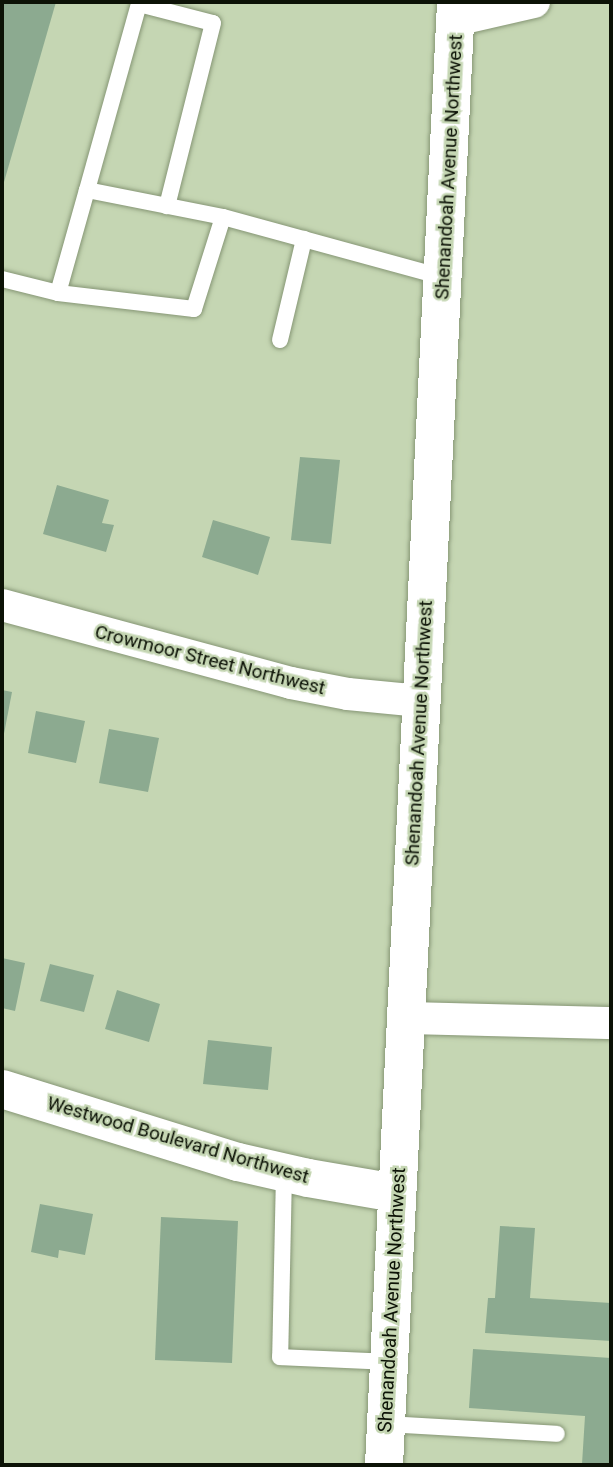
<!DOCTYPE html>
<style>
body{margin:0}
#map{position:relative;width:613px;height:1467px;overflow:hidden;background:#c5d6b3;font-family:Roboto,sans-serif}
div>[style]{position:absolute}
.building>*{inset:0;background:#8caa90}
.roads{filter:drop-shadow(0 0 2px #869675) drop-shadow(0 0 2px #869675)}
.lane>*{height:16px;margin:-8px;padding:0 8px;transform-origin:8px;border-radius:8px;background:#fff}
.street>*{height:32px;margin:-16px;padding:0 16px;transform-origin:16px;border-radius:16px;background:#fff}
.secondary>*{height:38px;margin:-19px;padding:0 19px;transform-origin:19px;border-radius:19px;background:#fff}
span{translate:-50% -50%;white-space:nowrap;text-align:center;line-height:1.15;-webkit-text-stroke:5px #c5d6b3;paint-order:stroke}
.street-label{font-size:19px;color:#0c1206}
.frame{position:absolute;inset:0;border:4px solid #0c1206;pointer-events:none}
</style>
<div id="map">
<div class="building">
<i style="clip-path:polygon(2px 2px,56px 2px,2px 189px)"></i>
<i style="clip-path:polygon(300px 457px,340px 460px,331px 544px,291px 540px)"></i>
<i style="clip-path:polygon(57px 485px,109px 500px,102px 523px,114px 525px,106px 552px,43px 534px)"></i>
<i style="clip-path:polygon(213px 520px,270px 537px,258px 575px,202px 557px)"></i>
<i style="clip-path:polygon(2px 690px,12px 692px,3px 739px,2px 739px)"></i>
<i style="clip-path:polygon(36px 711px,85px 721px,76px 763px,28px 753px)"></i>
<i style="clip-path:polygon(109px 729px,159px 738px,148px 792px,99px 783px)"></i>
<i style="clip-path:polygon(2px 958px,25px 963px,15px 1011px,2px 1008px)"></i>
<i style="clip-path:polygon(50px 964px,94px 975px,84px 1012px,40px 1001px)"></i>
<i style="clip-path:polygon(117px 990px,160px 1004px,149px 1042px,105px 1029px)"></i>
<i style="clip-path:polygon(208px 1040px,272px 1047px,268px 1090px,203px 1084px)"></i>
<i style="clip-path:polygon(40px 1204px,93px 1214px,85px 1255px,59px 1250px,58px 1258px,31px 1252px)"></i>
<i style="clip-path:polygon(161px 1217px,238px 1221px,232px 1363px,155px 1360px)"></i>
<i style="clip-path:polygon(500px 1226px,535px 1228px,530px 1298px,611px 1303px,611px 1341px,485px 1333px,488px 1298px,495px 1298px)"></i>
<i style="clip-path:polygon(473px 1349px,611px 1358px,609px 1465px,582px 1464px,585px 1416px,469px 1408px)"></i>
</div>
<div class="roads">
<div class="lane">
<i style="left:87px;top:190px;width:193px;rotate:-74.4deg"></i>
<i style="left:139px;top:4px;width:76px;rotate:14.4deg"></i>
<i style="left:213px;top:23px;width:189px;rotate:104.1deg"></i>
<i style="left:2px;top:279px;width:58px;rotate:14deg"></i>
<i style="left:58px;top:293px;width:107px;rotate:-74.3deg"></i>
<i style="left:87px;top:190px;width:139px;rotate:11.2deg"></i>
<i style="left:223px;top:217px;width:227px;rotate:15.3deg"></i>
<i style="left:58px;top:293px;width:137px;rotate:6.7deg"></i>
<i style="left:194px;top:309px;width:96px;rotate:-72.5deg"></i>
<i style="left:280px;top:340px;width:104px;rotate:-76.6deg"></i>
<i style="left:284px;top:1173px;width:184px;rotate:91.2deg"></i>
<i style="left:280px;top:1357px;width:109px;rotate:2.6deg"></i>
<i style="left:386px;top:1424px;width:171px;rotate:3.3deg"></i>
</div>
<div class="street">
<i style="left:455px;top:20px;width:81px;rotate:-12.8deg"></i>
<i style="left:2px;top:605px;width:299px;rotate:15.1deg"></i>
<i style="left:291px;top:683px;width:58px;rotate:10.9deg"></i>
<i style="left:348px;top:694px;width:73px;rotate:5.5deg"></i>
<i style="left:405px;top:1018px;width:206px;rotate:1.4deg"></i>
</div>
<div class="secondary">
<i style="left:2px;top:1089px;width:247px;rotate:17.2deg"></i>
<i style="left:238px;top:1162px;width:72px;rotate:12.9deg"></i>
<i style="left:308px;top:1178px;width:89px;rotate:9.7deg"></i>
<i style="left:384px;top:1465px;width:1465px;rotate:-87.18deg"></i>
</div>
</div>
<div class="street-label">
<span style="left:449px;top:167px;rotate:-87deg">Shenandoah Avenue Northwest</span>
<span style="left:210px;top:660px;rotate:14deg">Crowmoor Street Northwest</span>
<span style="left:419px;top:733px;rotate:-87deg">Shenandoah Avenue Northwest</span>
<span style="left:178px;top:1140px;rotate:16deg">Westwood Boulevard Northwest</span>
<span style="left:392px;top:1300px;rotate:-87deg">Shenandoah Avenue Northwest</span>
</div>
<div class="frame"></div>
</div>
